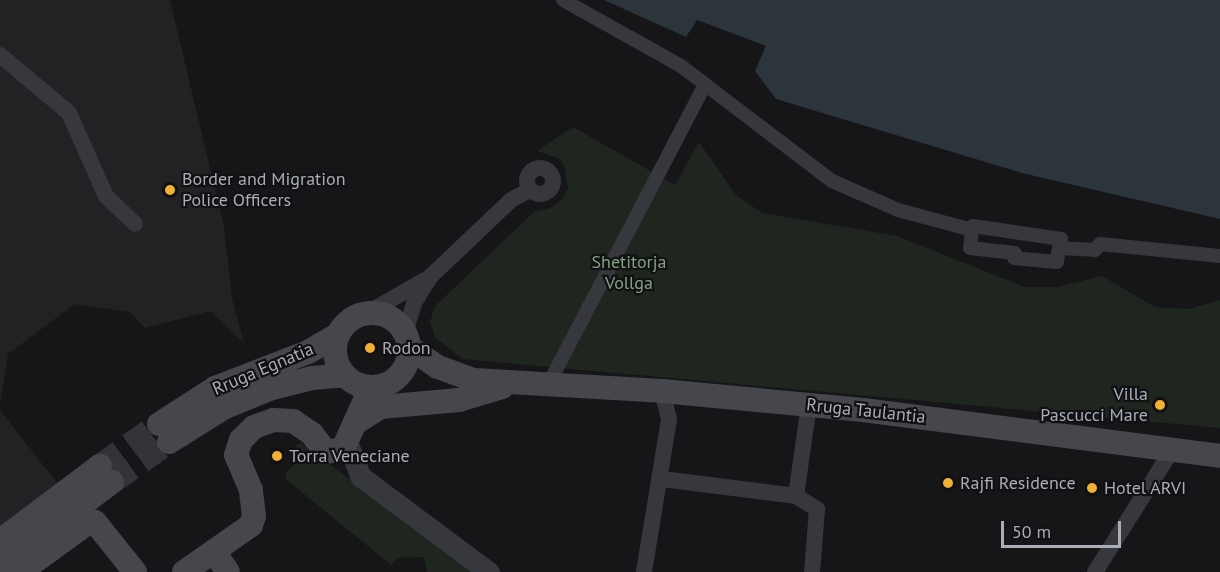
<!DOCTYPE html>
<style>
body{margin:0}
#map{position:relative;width:1220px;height:572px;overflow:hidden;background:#161618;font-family:"PT Sans",sans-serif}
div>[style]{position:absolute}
.built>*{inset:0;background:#222225}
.green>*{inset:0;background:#1e261f}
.water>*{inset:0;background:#2c353c}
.secondary-tunnel>*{height:24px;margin-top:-12px;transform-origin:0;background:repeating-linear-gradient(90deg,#333438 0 24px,transparent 0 36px)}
.pedestrian>*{height:14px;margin:-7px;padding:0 7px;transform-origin:7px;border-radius:7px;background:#37383d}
.minor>*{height:16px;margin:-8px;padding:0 8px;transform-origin:8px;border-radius:8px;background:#37383d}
.minor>.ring{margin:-8px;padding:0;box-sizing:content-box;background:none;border:16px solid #37383d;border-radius:50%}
.tertiary>*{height:21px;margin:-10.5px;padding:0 10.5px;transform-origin:10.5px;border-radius:10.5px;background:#37383d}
.secondary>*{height:24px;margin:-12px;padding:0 12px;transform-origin:12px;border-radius:12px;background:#45474d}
.secondary>.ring{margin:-12px;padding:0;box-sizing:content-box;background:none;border:24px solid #45474d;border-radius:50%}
.dots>*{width:16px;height:16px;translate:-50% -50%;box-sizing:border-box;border:3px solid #111113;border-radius:50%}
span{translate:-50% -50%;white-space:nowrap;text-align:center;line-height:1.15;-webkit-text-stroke:4.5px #111113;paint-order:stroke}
.poi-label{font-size:18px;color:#a8adb8}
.left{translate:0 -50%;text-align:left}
.right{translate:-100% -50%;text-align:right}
.park-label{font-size:18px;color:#7fa381}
.street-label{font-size:18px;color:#a8adb8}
.scale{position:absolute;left:1001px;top:521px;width:120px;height:27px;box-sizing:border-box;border:3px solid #a8adb8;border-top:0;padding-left:8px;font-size:18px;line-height:21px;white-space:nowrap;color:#a8adb8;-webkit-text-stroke:4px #111113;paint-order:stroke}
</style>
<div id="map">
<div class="built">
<i style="clip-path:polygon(0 0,170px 0,224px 227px,232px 298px,244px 343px,210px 311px,145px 328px,130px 312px,75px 304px,8px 354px,0 404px)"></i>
<i style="clip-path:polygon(0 410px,58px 484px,0 527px)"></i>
</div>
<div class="green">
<i style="clip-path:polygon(573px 127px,675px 185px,699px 142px,736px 195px,762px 213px,897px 236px,1025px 287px,1057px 287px,1102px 276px,1155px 307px,1189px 309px,1220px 300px,1220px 428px,462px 359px,435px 337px,430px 322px,435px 306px,535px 211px,551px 208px,562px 199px,568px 189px,565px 167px,560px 159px,537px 151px)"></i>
<i style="clip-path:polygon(301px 443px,364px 490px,479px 572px,427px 572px,424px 557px,398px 558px,391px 565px,287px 480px,285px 474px,297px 462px,296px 445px)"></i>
</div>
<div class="water">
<i style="clip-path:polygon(604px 0,1220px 0,1220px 219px,1022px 173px,776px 99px,755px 71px,766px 46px,697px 20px,686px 37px)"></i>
</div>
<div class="secondary-tunnel">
<i style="left:100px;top:466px;width:72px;rotate:-35.4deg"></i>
<i style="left:112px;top:482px;width:70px;rotate:-35.1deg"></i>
</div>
<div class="pedestrian">
<i style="left:563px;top:0;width:135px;rotate:29.2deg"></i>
<i style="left:681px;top:66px;width:190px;rotate:37.3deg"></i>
<i style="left:832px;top:181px;width:72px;rotate:23.7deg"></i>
<i style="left:898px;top:210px;width:77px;rotate:15.1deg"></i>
<i style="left:972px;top:230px;width:4px;rotate:-76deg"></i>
<i style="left:973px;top:226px;width:89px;rotate:8.4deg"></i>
<i style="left:1061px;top:239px;width:9px;rotate:103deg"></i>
<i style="left:1059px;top:248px;width:36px;rotate:3deg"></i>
<i style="left:1095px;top:250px;width:8px;rotate:-50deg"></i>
<i style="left:1100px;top:244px;width:121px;rotate:5.7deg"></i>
<i style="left:972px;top:230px;width:18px;rotate:96deg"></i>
<i style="left:970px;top:248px;width:45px;rotate:6.3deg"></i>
<i style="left:1014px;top:258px;width:43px;rotate:5.3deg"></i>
<i style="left:1057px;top:262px;width:14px;rotate:-82deg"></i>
<i style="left:548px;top:385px;width:339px;rotate:-62.4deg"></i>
</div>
<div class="minor">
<i style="left:0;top:55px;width:90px;rotate:40deg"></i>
<i style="left:69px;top:113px;width:91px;rotate:66deg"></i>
<i style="left:106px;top:196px;width:40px;rotate:44deg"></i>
<i class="ring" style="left:527px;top:168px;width:10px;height:10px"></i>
<i style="left:369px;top:312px;width:64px;rotate:-29.7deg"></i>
<i style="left:405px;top:333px;width:31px;rotate:-73deg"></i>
<i style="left:414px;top:303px;width:32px;rotate:-58deg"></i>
<i style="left:431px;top:276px;width:110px;rotate:-43.5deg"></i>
<i style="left:511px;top:200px;width:21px;rotate:-28deg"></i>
<i style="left:662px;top:479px;width:135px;rotate:7.2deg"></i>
<i style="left:796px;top:496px;width:25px;rotate:32deg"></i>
<i style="left:817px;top:509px;width:63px;rotate:94.5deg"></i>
<i style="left:796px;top:496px;width:92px;rotate:-81.9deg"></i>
<i style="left:644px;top:572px;width:155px;rotate:-80.7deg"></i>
<i style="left:669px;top:419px;width:29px;rotate:-104deg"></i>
<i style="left:1095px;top:572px;width:144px;rotate:-57.7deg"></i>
</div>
<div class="tertiary">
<i style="left:348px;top:444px;width:34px;rotate:69deg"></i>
<i style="left:360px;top:476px;width:161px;rotate:36.7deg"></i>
</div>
<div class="secondary">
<i class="ring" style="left:335px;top:313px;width:50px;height:50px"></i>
<i style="left:409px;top:347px;width:35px;rotate:35deg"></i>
<i style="left:438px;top:367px;width:37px;rotate:20deg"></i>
<i style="left:473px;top:380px;width:189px;rotate:3.3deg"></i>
<i style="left:662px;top:391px;width:202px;rotate:5.4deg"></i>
<i style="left:863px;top:410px;width:360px;rotate:7.3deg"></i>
<i style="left:355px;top:423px;width:31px;rotate:-32deg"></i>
<i style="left:381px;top:407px;width:78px;rotate:-5.1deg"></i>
<i style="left:459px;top:400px;width:45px;rotate:-16.8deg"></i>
<i style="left:159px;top:424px;width:67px;rotate:-32.7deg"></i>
<i style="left:215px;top:388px;width:100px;rotate:-21.2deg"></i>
<i style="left:308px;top:352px;width:34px;rotate:-30deg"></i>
<i style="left:169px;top:442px;width:66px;rotate:-32deg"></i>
<i style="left:225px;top:407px;width:51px;rotate:-22deg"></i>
<i style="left:272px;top:388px;width:41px;rotate:-14deg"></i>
<i style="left:312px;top:378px;width:32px;rotate:-5deg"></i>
<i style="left:0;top:541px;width:125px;rotate:-36.9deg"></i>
<i style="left:214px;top:552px;width:24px;rotate:55deg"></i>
<i style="left:0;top:566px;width:140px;rotate:-36.9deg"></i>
<i style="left:20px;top:572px;width:80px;rotate:-35.9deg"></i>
<i style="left:85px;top:525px;width:10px;rotate:-17deg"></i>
<i style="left:95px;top:522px;width:64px;rotate:51.3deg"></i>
<i style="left:184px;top:572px;width:82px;rotate:-35deg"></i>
<i style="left:251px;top:525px;width:9px;rotate:-72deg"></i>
<i style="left:254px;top:516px;width:26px;rotate:-97deg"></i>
<i style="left:251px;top:490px;width:38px;rotate:-113deg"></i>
<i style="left:236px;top:455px;width:16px;rotate:-72deg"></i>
<i style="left:241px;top:440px;width:18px;rotate:-45deg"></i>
<i style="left:254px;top:427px;width:20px;rotate:-20deg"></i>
<i style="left:273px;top:420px;width:20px;rotate:3deg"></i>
<i style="left:293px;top:421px;width:23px;rotate:34deg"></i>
<i style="left:312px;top:434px;width:23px;rotate:52deg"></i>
<i style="left:326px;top:452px;width:17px;rotate:-10deg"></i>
<i style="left:343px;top:449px;width:54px;rotate:-65.8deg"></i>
<i style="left:365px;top:400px;width:18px;rotate:-47deg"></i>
</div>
<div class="dots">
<i style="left:170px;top:190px;background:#f2b134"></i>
<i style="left:370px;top:348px;background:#f2b134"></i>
<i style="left:1160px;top:405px;background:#f2b134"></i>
<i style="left:277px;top:456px;background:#f2b134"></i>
<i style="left:948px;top:483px;background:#f2b134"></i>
<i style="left:1092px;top:488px;background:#f2b134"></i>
</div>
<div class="poi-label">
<span class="left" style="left:182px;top:190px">Border and Migration<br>Police Officers</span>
<span class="left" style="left:382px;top:348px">Rodon</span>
<span class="right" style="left:1148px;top:405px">Villa<br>Pascucci Mare</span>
<span class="left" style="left:289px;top:456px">Torra Veneciane</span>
<span class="left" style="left:960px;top:483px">Rajfi Residence</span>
<span class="left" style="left:1104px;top:488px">Hotel ARVI</span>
</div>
<div class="park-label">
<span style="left:629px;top:273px">Shetitorja<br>Vollga</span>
</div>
<div class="street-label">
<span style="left:263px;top:369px;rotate:-23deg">Rruga Egnatia</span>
<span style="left:866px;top:411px;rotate:6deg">Rruga Taulantia</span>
</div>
<div class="scale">50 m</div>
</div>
